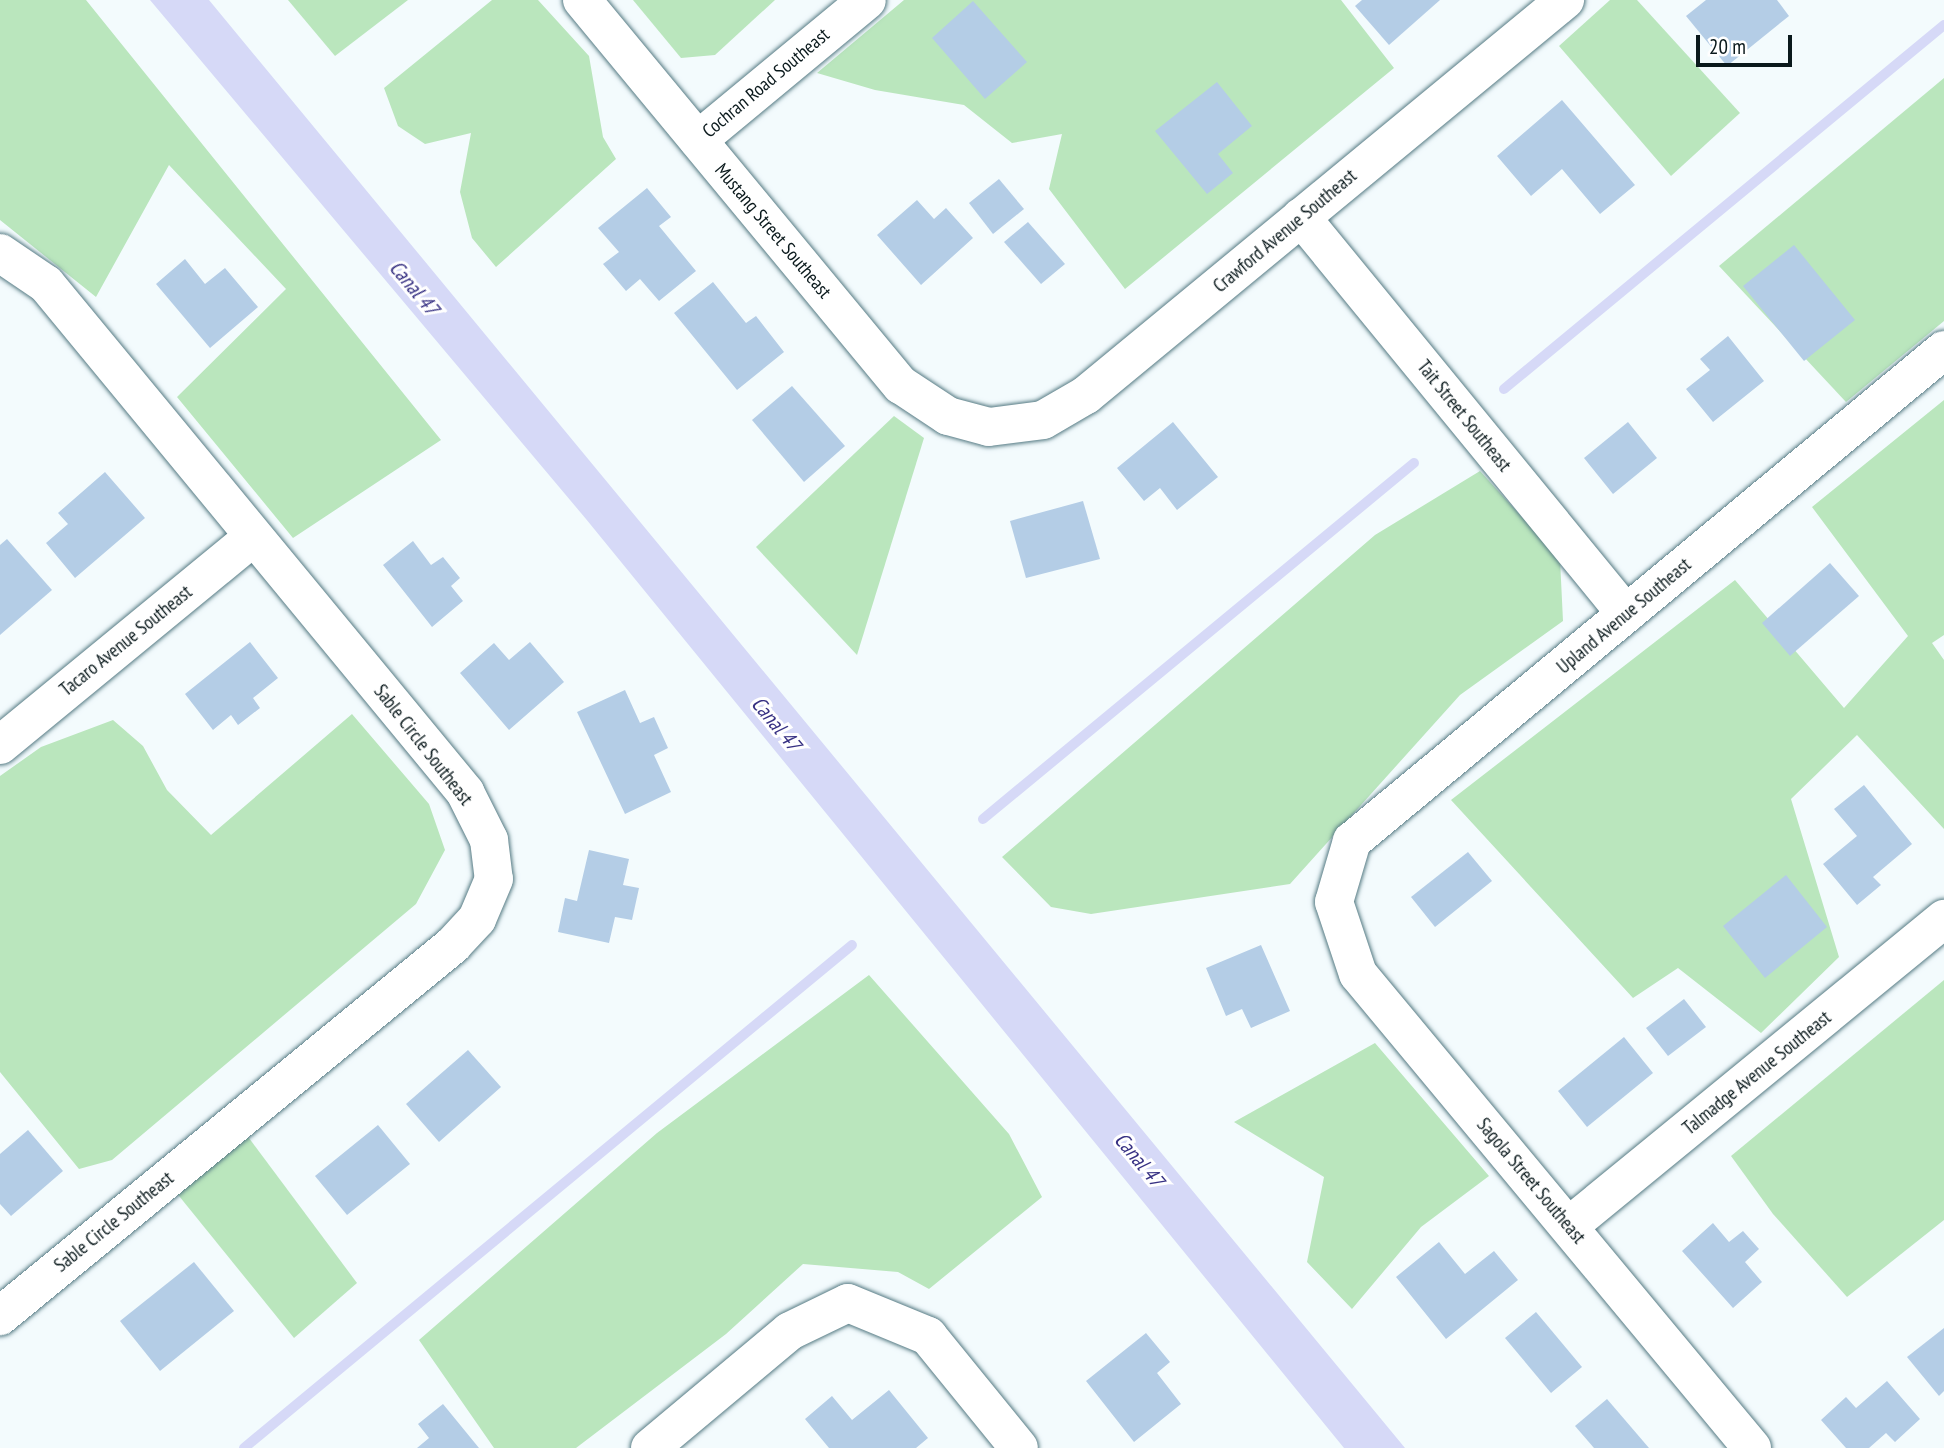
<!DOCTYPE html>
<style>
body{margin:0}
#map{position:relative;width:1944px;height:1448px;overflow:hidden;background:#f3fbfd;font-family:"PT Sans Narrow",sans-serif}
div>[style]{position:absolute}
.green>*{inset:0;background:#bae6bd}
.water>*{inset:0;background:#d6d9f7}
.stream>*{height:10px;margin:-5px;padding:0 5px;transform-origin:5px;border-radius:5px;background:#d6d9f7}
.building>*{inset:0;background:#b4cde6}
.roads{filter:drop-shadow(0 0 2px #567b84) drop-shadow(0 0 2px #567b84)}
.minor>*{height:38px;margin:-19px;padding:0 19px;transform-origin:19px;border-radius:19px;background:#fff}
span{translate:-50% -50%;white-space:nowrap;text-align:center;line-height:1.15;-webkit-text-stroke:6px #fff;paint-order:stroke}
.street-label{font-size:19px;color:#0a191c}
.water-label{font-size:21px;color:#373183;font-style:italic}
.scale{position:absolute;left:1696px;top:35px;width:96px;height:32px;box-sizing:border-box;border:4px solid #0a191c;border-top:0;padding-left:9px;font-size:21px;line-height:24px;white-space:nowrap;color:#0a191c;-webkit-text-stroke:5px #fff;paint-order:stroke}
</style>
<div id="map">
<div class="green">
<i style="clip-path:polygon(0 0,86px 0,441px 440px,293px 538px,177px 397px,286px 289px,169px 165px,96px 297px,0 220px)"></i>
<i style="clip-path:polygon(288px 0,408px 0,335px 56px)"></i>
<i style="clip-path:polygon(492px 0,538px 0,589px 56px,603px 137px,616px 159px,496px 267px,472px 238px,460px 192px,471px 133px,425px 144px,398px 126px,384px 88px)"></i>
<i style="clip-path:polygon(633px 0,775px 0,715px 55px,681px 58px)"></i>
<i style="clip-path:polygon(904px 0,1341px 0,1394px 68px,1125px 289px,1049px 189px,1062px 134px,1012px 143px,964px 105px,875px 90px,817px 73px)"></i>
<i style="clip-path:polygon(1610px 0,1637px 0,1740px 113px,1671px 176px,1559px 46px)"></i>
<i style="clip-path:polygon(1944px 78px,1944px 321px,1846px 402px,1719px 266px)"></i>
<i style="clip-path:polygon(1944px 400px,1944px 635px,1932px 643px,1944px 660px,1944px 829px,1857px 735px,1791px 799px,1839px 957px,1761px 1033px,1678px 968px,1633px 998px,1451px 800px,1735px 580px,1844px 708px,1908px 636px,1812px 507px)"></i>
<i style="clip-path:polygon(894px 416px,924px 438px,857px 655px,756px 547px)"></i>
<i style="clip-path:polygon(1480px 471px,1560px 559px,1563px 621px,1460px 695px,1290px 884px,1091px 914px,1051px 907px,1002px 857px,1375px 535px)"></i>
<i style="clip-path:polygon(352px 714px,429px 804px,445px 850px,416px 904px,112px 1160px,79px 1169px,0 1072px,0 776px,41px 747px,113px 720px,143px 746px,167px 790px,211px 835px)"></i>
<i style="clip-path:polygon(869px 975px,1009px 1134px,1042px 1197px,929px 1289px,898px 1272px,803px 1264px,726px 1334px,576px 1448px,494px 1448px,419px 1340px,657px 1133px)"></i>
<i style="clip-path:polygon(1944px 980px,1944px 1220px,1847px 1297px,1773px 1214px,1731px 1156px)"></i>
<i style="clip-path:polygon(1375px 1043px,1489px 1176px,1421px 1227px,1352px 1309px,1307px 1262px,1324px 1177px,1234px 1122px)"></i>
<i style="clip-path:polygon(246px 1134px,357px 1283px,294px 1338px,175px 1191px)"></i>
</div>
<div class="water">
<i style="clip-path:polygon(150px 0,209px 0,1405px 1448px,1344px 1448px,586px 519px)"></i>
</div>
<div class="stream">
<i style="left:1504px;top:389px;width:571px;rotate:-39.6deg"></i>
<i style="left:983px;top:819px;width:559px;rotate:-39.56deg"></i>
<i style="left:244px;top:1448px;width:789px;rotate:-39.6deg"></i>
</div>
<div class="building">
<i style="clip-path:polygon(1362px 0,1440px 0,1389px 45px,1355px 6px)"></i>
<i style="clip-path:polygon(1706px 0,1777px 0,1789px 16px,1727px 66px,1686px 16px)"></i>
<i style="clip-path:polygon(973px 1px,1027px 62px,985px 99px,932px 38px)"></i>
<i style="clip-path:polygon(1217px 82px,1252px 126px,1218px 154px,1233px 173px,1207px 194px,1155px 131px)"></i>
<i style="clip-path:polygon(1562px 100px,1635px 185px,1600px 214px,1562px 169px,1531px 196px,1497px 156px)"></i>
<i style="clip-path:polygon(999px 179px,1024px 209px,993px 234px,969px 203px)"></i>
<i style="clip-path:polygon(647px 188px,671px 217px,659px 226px,696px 271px,659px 301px,640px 279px,626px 291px,603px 264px,619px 252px,598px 228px)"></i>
<i style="clip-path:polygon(917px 200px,934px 219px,946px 208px,973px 238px,921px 285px,877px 235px)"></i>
<i style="clip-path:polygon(1028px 222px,1065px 264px,1041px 284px,1004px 242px)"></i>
<i style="clip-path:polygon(1794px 245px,1855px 320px,1804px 361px,1743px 286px)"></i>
<i style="clip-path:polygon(185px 259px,205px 284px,225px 268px,258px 307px,210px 348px,156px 284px)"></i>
<i style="clip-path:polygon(713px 282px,746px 323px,756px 316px,784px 352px,737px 390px,674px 313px)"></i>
<i style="clip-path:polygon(1728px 336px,1764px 381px,1713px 422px,1686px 389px,1710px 370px,1700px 359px)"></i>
<i style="clip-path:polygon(792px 386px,845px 446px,804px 482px,752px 420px)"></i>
<i style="clip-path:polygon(1173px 422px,1218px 477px,1177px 510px,1160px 488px,1144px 501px,1117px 468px)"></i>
<i style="clip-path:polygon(1628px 422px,1657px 458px,1613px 494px,1584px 458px)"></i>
<i style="clip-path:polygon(105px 472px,145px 518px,75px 578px,46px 543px,68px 524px,58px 513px)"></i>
<i style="clip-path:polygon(1083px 501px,1100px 559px,1026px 578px,1010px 521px)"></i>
<i style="clip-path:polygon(7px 539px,52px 590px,0 635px,0 545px)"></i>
<i style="clip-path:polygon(413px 541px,431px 565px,443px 557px,460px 578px,451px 586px,463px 601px,432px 627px,383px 565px)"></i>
<i style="clip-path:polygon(1830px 563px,1859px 596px,1790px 656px,1762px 623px)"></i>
<i style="clip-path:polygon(250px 642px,278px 678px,253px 698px,260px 708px,238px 725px,231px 715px,213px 730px,185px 694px)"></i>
<i style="clip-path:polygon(530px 642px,564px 682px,509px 730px,460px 673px,494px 643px,509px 660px)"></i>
<i style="clip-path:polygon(625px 690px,640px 723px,654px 717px,668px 748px,654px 755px,671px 792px,625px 814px,577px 712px)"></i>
<i style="clip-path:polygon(1864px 785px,1912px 844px,1873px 877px,1881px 885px,1857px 905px,1823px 864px,1857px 836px,1834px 809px)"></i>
<i style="clip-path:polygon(589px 850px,629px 859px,623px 885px,639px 888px,632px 920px,615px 917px,609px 943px,558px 932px,565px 898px,577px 901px)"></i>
<i style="clip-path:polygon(1468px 852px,1492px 881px,1435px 927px,1411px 897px)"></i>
<i style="clip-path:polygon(1786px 875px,1827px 927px,1765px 978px,1723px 926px)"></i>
<i style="clip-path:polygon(1261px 945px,1290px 1011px,1251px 1028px,1242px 1009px,1226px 1016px,1206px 968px)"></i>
<i style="clip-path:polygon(1684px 999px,1706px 1027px,1668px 1056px,1646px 1028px)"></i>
<i style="clip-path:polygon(1624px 1037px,1653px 1073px,1587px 1127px,1558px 1091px)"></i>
<i style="clip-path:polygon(468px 1050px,501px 1087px,439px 1142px,406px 1104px)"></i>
<i style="clip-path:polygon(378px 1125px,410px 1164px,347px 1215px,315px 1176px)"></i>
<i style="clip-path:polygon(28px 1130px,63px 1171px,11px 1216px,0 1204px,0 1154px)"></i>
<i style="clip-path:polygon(1713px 1223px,1729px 1242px,1743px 1231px,1759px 1249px,1745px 1262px,1762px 1282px,1733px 1308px,1682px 1251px)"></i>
<i style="clip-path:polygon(1439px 1242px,1465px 1274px,1494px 1251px,1518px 1280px,1446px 1339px,1396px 1277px)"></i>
<i style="clip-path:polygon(194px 1262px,234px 1311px,160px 1371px,120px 1321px)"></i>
<i style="clip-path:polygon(1536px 1312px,1582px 1367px,1551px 1393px,1505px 1338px)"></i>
<i style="clip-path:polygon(1944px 1328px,1944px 1391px,1939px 1396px,1907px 1357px)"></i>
<i style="clip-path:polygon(1146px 1333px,1170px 1362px,1157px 1373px,1181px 1404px,1134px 1442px,1086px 1381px)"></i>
<i style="clip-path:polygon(1887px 1381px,1920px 1419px,1895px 1442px,1886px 1433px,1869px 1448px,1846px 1448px,1821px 1420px,1846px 1397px,1856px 1408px)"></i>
<i style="clip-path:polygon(889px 1390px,928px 1438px,916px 1448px,829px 1448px,805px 1419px,832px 1396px,852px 1420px)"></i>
<i style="clip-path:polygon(1607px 1399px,1649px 1448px,1594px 1448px,1575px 1426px)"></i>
<i style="clip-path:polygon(443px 1404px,479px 1448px,417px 1448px,429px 1438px,418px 1424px)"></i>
</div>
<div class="roads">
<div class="minor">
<i style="left:582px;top:0;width:500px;rotate:50.4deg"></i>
<i style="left:901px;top:385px;width:56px;rotate:33.4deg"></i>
<i style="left:948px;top:416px;width:42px;rotate:15deg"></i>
<i style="left:989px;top:427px;width:54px;rotate:-7.4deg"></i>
<i style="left:1043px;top:420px;width:50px;rotate:-30.2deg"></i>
<i style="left:1086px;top:395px;width:621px;rotate:-39.51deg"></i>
<i style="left:698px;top:140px;width:219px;rotate:-39.6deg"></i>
<i style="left:1301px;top:217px;width:513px;rotate:50.69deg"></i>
<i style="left:0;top:253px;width:55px;rotate:34deg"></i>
<i style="left:46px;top:284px;width:659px;rotate:50.48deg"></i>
<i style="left:465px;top:792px;width:54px;rotate:63.4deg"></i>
<i style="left:489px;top:840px;width:39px;rotate:83deg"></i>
<i style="left:494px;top:879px;width:43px;rotate:113deg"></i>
<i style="left:477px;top:919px;width:35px;rotate:133deg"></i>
<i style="left:453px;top:945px;width:586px;rotate:140.68deg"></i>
<i style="left:0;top:745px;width:326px;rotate:-39.4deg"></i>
<i style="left:1569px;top:1226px;width:485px;rotate:-39.3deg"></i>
<i style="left:650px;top:1448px;width:182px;rotate:-39.9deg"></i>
<i style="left:790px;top:1331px;width:64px;rotate:-25.8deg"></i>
<i style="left:848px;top:1303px;width:87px;rotate:22.4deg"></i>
<i style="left:928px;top:1336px;width:144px;rotate:50.9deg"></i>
<i style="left:1752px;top:1448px;width:616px;rotate:-129.73deg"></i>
<i style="left:1358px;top:974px;width:76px;rotate:-108.4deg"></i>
<i style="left:1334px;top:902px;width:64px;rotate:-73.6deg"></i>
<i style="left:1352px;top:841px;width:769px;rotate:-39.67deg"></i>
</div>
</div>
<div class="street-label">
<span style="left:766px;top:83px;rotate:-40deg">Cochran Road Southeast</span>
<span style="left:773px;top:231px;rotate:50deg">Mustang Street Southeast</span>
<span style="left:1285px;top:231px;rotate:-40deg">Crawford Avenue Southeast</span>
<span style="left:1464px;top:416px;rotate:51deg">Tait Street Southeast</span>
<span style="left:1624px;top:616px;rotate:-40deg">Upland Avenue Southeast</span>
<span style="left:126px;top:641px;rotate:-39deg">Tacaro Avenue Southeast</span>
<span style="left:423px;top:745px;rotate:52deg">Sable Circle Southeast</span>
<span style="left:1757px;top:1073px;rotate:-39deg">Talmadge Avenue Southeast</span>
<span style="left:1531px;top:1181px;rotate:50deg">Sagola Street Southeast</span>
<span style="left:114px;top:1222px;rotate:-39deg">Sable Circle Southeast</span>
</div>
<div class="water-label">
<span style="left:414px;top:288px;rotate:50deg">Canal 47</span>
<span style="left:776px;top:724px;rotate:50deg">Canal 47</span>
<span style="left:1139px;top:1160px;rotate:50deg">Canal 47</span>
</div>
<div class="scale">20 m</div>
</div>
